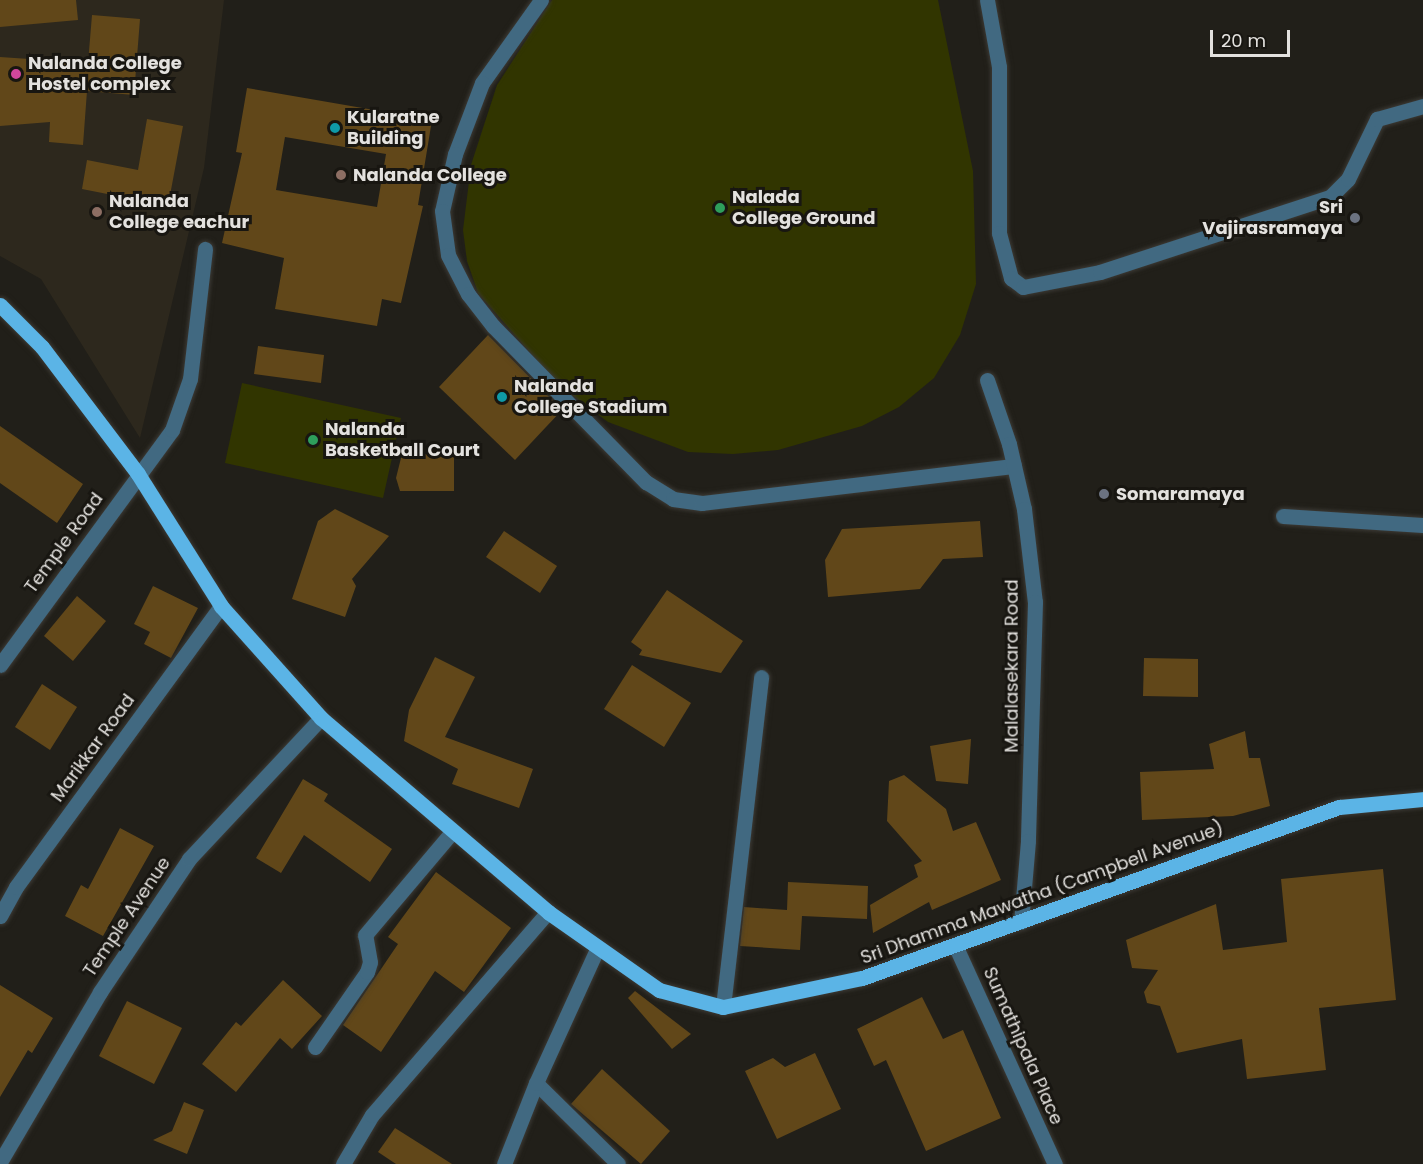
<!DOCTYPE html>
<style>
body{margin:0}
#map{position:relative;width:1423px;height:1164px;overflow:hidden;background:#211f19;font-family:Poppins,sans-serif}
div>[style]{position:absolute}
.built>*{inset:0;background:#2d281d}
.green>*{inset:0;background:#313500}
.building>*{inset:0;background:#614719}
.roads{filter:drop-shadow(0 0 2px #3c3a35) drop-shadow(0 0 2px #3c3a35)}
.minor>*{height:15px;margin:-7.5px;padding:0 7.5px;transform-origin:7.5px;border-radius:7.5px;background:#416981}
.major>*{height:15px;margin:-7.5px;padding:0 7.5px;transform-origin:7.5px;border-radius:7.5px;background:#5bb4e6}
.dots>*{width:16px;height:16px;translate:-50% -50%;box-sizing:border-box;border:3px solid #181611;border-radius:50%}
span{translate:-50% -50%;white-space:nowrap;text-align:center;line-height:1.15;-webkit-text-stroke:6px #181611;paint-order:stroke}
.poi-label{font-size:18px;color:#e4e2df;font-weight:700}
.left{translate:0 -50%;text-align:left}
.right{translate:-100% -50%;text-align:right}
.street-label{font-size:18px;color:#e4e2df}
.scale{position:absolute;left:1210px;top:30px;width:80px;height:27px;box-sizing:border-box;border:3px solid #e4e2df;border-top:0;padding-left:8px;font-size:18px;line-height:21px;white-space:nowrap;color:#e4e2df;-webkit-text-stroke:4px #181611;paint-order:stroke}
</style>
<div id="map">
<div class="built">
<i style="clip-path:polygon(0 0,224px 0,204px 168px,140px 438px,41px 279px,0 256px)"></i>
</div>
<div class="green">
<i style="clip-path:polygon(552px 0,938px 0,973px 171px,976px 284px,960px 335px,934px 378px,899px 407px,862px 426px,778px 450px,733px 454px,688px 452px,608px 422px,558px 384px,478px 293px,467px 261px,463px 230px,471px 165px,497px 85px)"></i>
<i style="clip-path:polygon(242px 383px,401px 418px,383px 498px,225px 463px)"></i>
</div>
<div class="building">
<i style="clip-path:polygon(0 0,76px 0,78px 20px,0 27px)"></i>
<i style="clip-path:polygon(92px 15px,140px 19px,134px 95px,87px 91px,83px 145px,49px 142px,50px 122px,0 126px,0 57px,88px 63px)"></i>
<i style="clip-path:polygon(evenodd,247px 88px,432px 120px,418px 205px,423px 206px,401px 303px,382px 299px,377px 326px,275px 309px,284px 258px,222px 243px,242px 153px,236px 152px,247px 88px,285px 137px,386px 154px,377px 207px,276px 190px,285px 137px)"></i>
<i style="clip-path:polygon(147px 119px,183px 126px,168px 206px,82px 189px,87px 160px,138px 170px)"></i>
<i style="clip-path:polygon(488px 335px,562px 410px,515px 460px,439px 387px)"></i>
<i style="clip-path:polygon(258px 346px,324px 355px,321px 383px,254px 374px)"></i>
<i style="clip-path:polygon(0 426px,83px 484px,57px 523px,0 483px)"></i>
<i style="clip-path:polygon(402px 454px,454px 454px,454px 491px,400px 491px,396px 478px)"></i>
<i style="clip-path:polygon(335px 509px,389px 536px,352px 579px,356px 586px,345px 617px,292px 599px,318px 521px)"></i>
<i style="clip-path:polygon(980px 521px,983px 557px,943px 559px,920px 589px,828px 597px,825px 560px,842px 529px)"></i>
<i style="clip-path:polygon(504px 531px,557px 566px,540px 593px,486px 557px)"></i>
<i style="clip-path:polygon(153px 586px,198px 608px,171px 658px,144px 644px,150px 632px,134px 624px)"></i>
<i style="clip-path:polygon(667px 590px,743px 641px,721px 673px,639px 655px,642px 650px,631px 642px)"></i>
<i style="clip-path:polygon(77px 596px,106px 621px,73px 661px,44px 636px)"></i>
<i style="clip-path:polygon(435px 657px,475px 677px,445px 737px,533px 769px,519px 808px,452px 784px,458px 769px,404px 741px,409px 710px)"></i>
<i style="clip-path:polygon(1144px 658px,1198px 659px,1198px 697px,1143px 696px)"></i>
<i style="clip-path:polygon(632px 665px,691px 703px,664px 747px,604px 709px)"></i>
<i style="clip-path:polygon(42px 684px,77px 707px,50px 750px,15px 727px)"></i>
<i style="clip-path:polygon(1245px 731px,1249px 758px,1260px 758px,1270px 806px,1233px 816px,1142px 820px,1140px 772px,1214px 769px,1209px 744px)"></i>
<i style="clip-path:polygon(971px 739px,968px 784px,936px 781px,930px 746px)"></i>
<i style="clip-path:polygon(904px 775px,946px 809px,953px 831px,976px 822px,1001px 880px,932px 910px,929px 902px,873px 933px,870px 905px,918px 877px,914px 865px,922px 861px,887px 821px,889px 781px)"></i>
<i style="clip-path:polygon(303px 779px,328px 794px,324px 801px,392px 849px,370px 882px,304px 835px,281px 873px,256px 858px)"></i>
<i style="clip-path:polygon(120px 828px,154px 846px,103px 936px,65px 916px,81px 885px,88px 889px)"></i>
<i style="clip-path:polygon(1383px 869px,1396px 1000px,1319px 1008px,1326px 1070px,1247px 1079px,1242px 1039px,1177px 1053px,1160px 1006px,1147px 1003px,1144px 992px,1158px 970px,1132px 968px,1126px 940px,1216px 904px,1223px 950px,1287px 942px,1281px 879px)"></i>
<i style="clip-path:polygon(436px 872px,511px 928px,464px 992px,435px 971px,381px 1052px,343px 1025px,398px 944px,388px 937px)"></i>
<i style="clip-path:polygon(788px 882px,868px 886px,867px 919px,802px 916px,800px 950px,740px 946px,744px 907px,787px 910px)"></i>
<i style="clip-path:polygon(283px 980px,322px 1016px,292px 1049px,280px 1038px,236px 1092px,202px 1064px,236px 1022px,241px 1026px)"></i>
<i style="clip-path:polygon(0 985px,53px 1018px,32px 1053px,28px 1050px,0 1097px)"></i>
<i style="clip-path:polygon(635px 991px,691px 1034px,672px 1049px,628px 998px)"></i>
<i style="clip-path:polygon(922px 997px,943px 1039px,963px 1030px,1001px 1118px,926px 1151px,886px 1060px,874px 1066px,857px 1029px)"></i>
<i style="clip-path:polygon(127px 1001px,182px 1028px,154px 1084px,99px 1056px)"></i>
<i style="clip-path:polygon(815px 1053px,841px 1109px,777px 1139px,745px 1071px,773px 1058px,785px 1067px)"></i>
<i style="clip-path:polygon(602px 1069px,670px 1131px,641px 1164px,571px 1104px)"></i>
<i style="clip-path:polygon(184px 1102px,204px 1110px,187px 1154px,153px 1140px,172px 1131px)"></i>
<i style="clip-path:polygon(395px 1128px,452px 1164px,396px 1164px,378px 1152px)"></i>
</div>
<div class="roads">
<div class="minor">
<i style="left:541px;top:0;width:102px;rotate:125.4deg"></i>
<i style="left:482px;top:83px;width:76px;rotate:110.8deg"></i>
<i style="left:455px;top:154px;width:58px;rotate:102.8deg"></i>
<i style="left:442px;top:211px;width:44px;rotate:82.2deg"></i>
<i style="left:448px;top:255px;width:44px;rotate:62.9deg"></i>
<i style="left:468px;top:294px;width:41px;rotate:52deg"></i>
<i style="left:493px;top:326px;width:219px;rotate:45.6deg"></i>
<i style="left:646px;top:482px;width:32px;rotate:32deg"></i>
<i style="left:673px;top:499px;width:29px;rotate:8deg"></i>
<i style="left:702px;top:503px;width:314px;rotate:-6.8deg"></i>
<i style="left:987px;top:0;width:68px;rotate:79.8deg"></i>
<i style="left:999px;top:67px;width:166px;rotate:90deg"></i>
<i style="left:999px;top:233px;width:47px;rotate:75.1deg"></i>
<i style="left:1011px;top:278px;width:15px;rotate:37deg"></i>
<i style="left:1023px;top:287px;width:78px;rotate:-11deg"></i>
<i style="left:1100px;top:272px;width:242px;rotate:-18.1deg"></i>
<i style="left:1330px;top:197px;width:25px;rotate:-45deg"></i>
<i style="left:1348px;top:179px;width:67px;rotate:-64.2deg"></i>
<i style="left:1377px;top:119px;width:48px;rotate:-15.8deg"></i>
<i style="left:987px;top:380px;width:68px;rotate:71deg"></i>
<i style="left:1009px;top:444px;width:67px;rotate:77deg"></i>
<i style="left:1024px;top:509px;width:94px;rotate:83.3deg"></i>
<i style="left:1035px;top:602px;width:239px;rotate:91.7deg"></i>
<i style="left:1028px;top:841px;width:81px;rotate:94.9deg"></i>
<i style="left:1283px;top:516px;width:140px;rotate:3.7deg"></i>
<i style="left:0;top:665px;width:291px;rotate:-53.8deg"></i>
<i style="left:172px;top:430px;width:54px;rotate:-70.6deg"></i>
<i style="left:190px;top:379px;width:131px;rotate:-83.4deg"></i>
<i style="left:0;top:916px;width:33px;rotate:-61deg"></i>
<i style="left:16px;top:887px;width:348px;rotate:-53.9deg"></i>
<i style="left:955px;top:945px;width:241px;rotate:65.5deg"></i>
<i style="left:723px;top:1007px;width:332px;rotate:-83.4deg"></i>
<i style="left:315px;top:1047px;width:91px;rotate:-55.3deg"></i>
<i style="left:367px;top:972px;width:10px;rotate:-73deg"></i>
<i style="left:370px;top:962px;width:27px;rotate:-100deg"></i>
<i style="left:365px;top:935px;width:136px;rotate:-49.8deg"></i>
<i style="left:536px;top:1083px;width:115px;rotate:44.6deg"></i>
<i style="left:0;top:1162px;width:197px;rotate:-59.5deg"></i>
<i style="left:100px;top:992px;width:160px;rotate:-56.2deg"></i>
<i style="left:189px;top:859px;width:193px;rotate:-46.9deg"></i>
<i style="left:343px;top:1164px;width:57px;rotate:-59.4deg"></i>
<i style="left:372px;top:1115px;width:269px;rotate:-49.1deg"></i>
<i style="left:504px;top:1164px;width:87px;rotate:-68.4deg"></i>
<i style="left:536px;top:1083px;width:147px;rotate:-65.5deg"></i>
</div>
<div class="major">
<i style="left:0;top:305px;width:59px;rotate:45deg"></i>
<i style="left:42px;top:347px;width:159px;rotate:52.9deg"></i>
<i style="left:138px;top:474px;width:156px;rotate:57.8deg"></i>
<i style="left:221px;top:606px;width:150px;rotate:48.2deg"></i>
<i style="left:321px;top:718px;width:299px;rotate:40.5deg"></i>
<i style="left:548px;top:912px;width:136px;rotate:35.1deg"></i>
<i style="left:659px;top:990px;width:66px;rotate:14.9deg"></i>
<i style="left:723px;top:1007px;width:142px;rotate:-11.8deg"></i>
<i style="left:862px;top:978px;width:507px;rotate:-19.72deg"></i>
<i style="left:1339px;top:807px;width:84px;rotate:-5.4deg"></i>
</div>
</div>
<div class="dots">
<i style="left:16px;top:74px;background:#d1479c"></i>
<i style="left:335px;top:128px;background:#0f9aa8"></i>
<i style="left:341px;top:175px;background:#8d6e63"></i>
<i style="left:720px;top:208px;background:#2e9e5b"></i>
<i style="left:97px;top:212px;background:#8d6e63"></i>
<i style="left:1355px;top:218px;background:#6b7280"></i>
<i style="left:502px;top:397px;background:#0f9aa8"></i>
<i style="left:313px;top:440px;background:#2e9e5b"></i>
<i style="left:1104px;top:494px;background:#6b7280"></i>
</div>
<div class="poi-label">
<span class="left" style="left:28px;top:74px">Nalanda College<br>Hostel complex</span>
<span class="left" style="left:347px;top:128px">Kularatne<br>Building</span>
<span class="left" style="left:353px;top:175px">Nalanda College</span>
<span class="left" style="left:732px;top:208px">Nalada<br>College Ground</span>
<span class="left" style="left:109px;top:212px">Nalanda<br>College eachur</span>
<span class="right" style="left:1343px;top:218px">Sri<br>Vajirasramaya</span>
<span class="left" style="left:514px;top:397px">Nalanda<br>College Stadium</span>
<span class="left" style="left:325px;top:440px">Nalanda<br>Basketball Court</span>
<span class="left" style="left:1116px;top:494px">Somaramaya</span>
</div>
<div class="street-label">
<span style="left:64px;top:543px;rotate:-54deg">Temple Road</span>
<span style="left:1012px;top:666px;rotate:-90deg">Malalasekara Road</span>
<span style="left:93px;top:748px;rotate:-54deg">Marikkar Road</span>
<span style="left:1042px;top:893px;rotate:-20deg">Sri Dhamma Mawatha (Campbell Avenue)</span>
<span style="left:127px;top:917px;rotate:-56deg">Temple Avenue</span>
<span style="left:1023px;top:1046px;rotate:66deg">Sumathipala Place</span>
</div>
<div class="scale">20 m</div>
</div>
